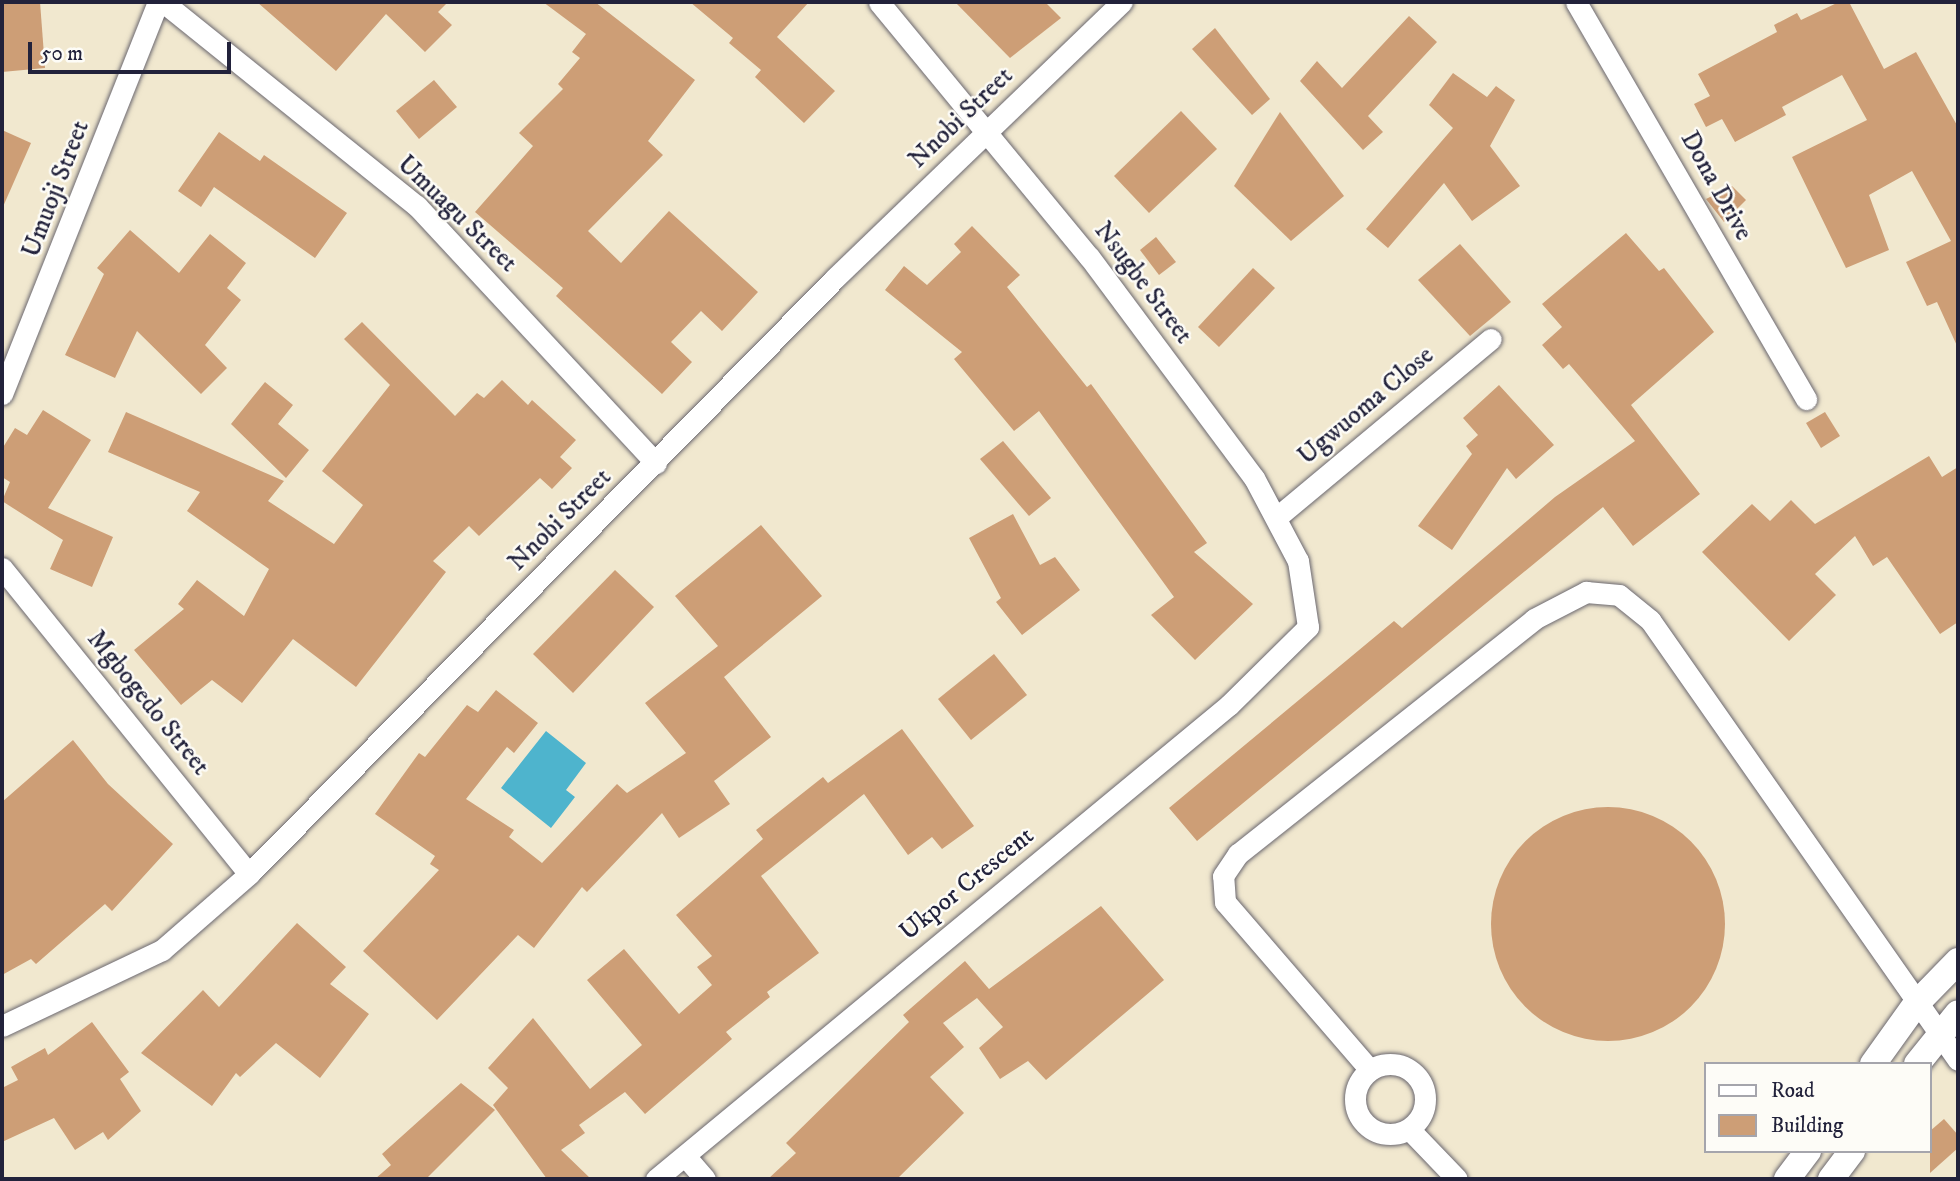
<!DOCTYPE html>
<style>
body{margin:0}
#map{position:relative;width:1960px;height:1181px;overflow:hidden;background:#f1e8cf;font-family:"IM FELL DW Pica",serif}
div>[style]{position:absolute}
.water>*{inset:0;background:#4eb4cd}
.building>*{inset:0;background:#cd9e76}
.round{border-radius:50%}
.roads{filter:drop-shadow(0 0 2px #6a676f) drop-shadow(0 0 2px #6a676f)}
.minor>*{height:21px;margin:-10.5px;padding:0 10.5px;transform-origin:10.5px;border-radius:10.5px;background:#fff}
.minor>.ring{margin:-10.5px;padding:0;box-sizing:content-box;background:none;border:21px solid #fff;border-radius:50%}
.tertiary>*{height:26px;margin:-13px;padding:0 13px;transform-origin:13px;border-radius:13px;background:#fff}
span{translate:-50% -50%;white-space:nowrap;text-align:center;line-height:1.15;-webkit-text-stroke:5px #fdfcf7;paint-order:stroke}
.street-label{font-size:26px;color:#22223b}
.frame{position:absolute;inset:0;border:4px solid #22223b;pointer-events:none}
.legend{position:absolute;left:1704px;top:1062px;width:228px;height:91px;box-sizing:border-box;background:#fdfcf7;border:2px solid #a5a5ac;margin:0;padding:9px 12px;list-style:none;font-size:21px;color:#22223b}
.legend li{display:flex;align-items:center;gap:14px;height:35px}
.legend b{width:35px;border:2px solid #a5a5ac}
.scale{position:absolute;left:28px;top:42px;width:203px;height:32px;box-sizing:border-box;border:4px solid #22223b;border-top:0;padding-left:9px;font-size:21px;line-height:24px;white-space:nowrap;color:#22223b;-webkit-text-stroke:5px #fdfcf7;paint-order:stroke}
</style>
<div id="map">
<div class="water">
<i style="clip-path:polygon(546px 731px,586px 763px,566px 790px,575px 797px,551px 828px,501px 788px)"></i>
</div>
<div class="building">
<i style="clip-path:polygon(2px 2px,40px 2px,45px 68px,2px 72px)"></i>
<i style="clip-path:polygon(257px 2px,448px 2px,438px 12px,452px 25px,425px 52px,386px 14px,336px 71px)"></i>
<i style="clip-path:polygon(543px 2px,595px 2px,695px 80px,648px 141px,663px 155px,588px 231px,621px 263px,669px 211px,758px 292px,722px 331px,701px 311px,671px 342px,692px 362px,662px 394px,556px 296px,563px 288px,475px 212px,533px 146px,519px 133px,563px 89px,558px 84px,580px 58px,572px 52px,586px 34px)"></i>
<i style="clip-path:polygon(690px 2px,809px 2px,777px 37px,835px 91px,804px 123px,755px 77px,761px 70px,729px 43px,733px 38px)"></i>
<i style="clip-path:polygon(955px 2px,1045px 2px,1061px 18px,1010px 58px)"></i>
<i style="clip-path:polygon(1839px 2px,1849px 2px,1884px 69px,1916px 52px,1958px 127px,1958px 348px,1937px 302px,1927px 306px,1906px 262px,1951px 241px,1912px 171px,1869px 195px,1889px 250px,1846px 268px,1792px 157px,1867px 120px,1842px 75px,1782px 107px,1786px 115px,1735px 142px,1722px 119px,1706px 127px,1694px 104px,1710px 96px,1698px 74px,1777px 32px,1774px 25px,1797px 13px,1801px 20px)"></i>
<i style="clip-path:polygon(1409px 16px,1437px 42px,1368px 116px,1383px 132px,1363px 150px,1300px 81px,1317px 61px,1342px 88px)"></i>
<i style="clip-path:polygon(1215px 28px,1270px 99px,1252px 115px,1192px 49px)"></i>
<i style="clip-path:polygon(1453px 73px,1487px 97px,1496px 86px,1515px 100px,1490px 146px,1520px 186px,1472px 221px,1444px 183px,1388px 248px,1366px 229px,1453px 128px,1429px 105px)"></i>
<i style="clip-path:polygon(434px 80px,457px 107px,419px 139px,396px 111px)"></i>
<i style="clip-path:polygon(1181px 111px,1217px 149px,1149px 213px,1114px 176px)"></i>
<i style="clip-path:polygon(1280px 112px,1344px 196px,1291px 241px,1234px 186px)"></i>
<i style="clip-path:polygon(2px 130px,31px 143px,2px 209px)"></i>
<i style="clip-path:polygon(219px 132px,260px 161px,264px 155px,347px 213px,315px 258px,214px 187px,201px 207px,178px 191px)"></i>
<i style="clip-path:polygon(1732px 186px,1746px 200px,1724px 222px,1706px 199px)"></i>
<i style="clip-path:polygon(972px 226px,1020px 275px,1007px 287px,1087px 387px,1091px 384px,1207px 543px,1194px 552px,1253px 604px,1195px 660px,1151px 615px,1174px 597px,1039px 411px,1014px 431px,954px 359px,962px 352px,885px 290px,904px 266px,927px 285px,961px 252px,954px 244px)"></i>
<i style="clip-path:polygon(130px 230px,179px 273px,210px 234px,246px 263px,227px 288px,241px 300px,205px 345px,227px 368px,201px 394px,137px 331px,115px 378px,65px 355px,104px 274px,97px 268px)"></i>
<i style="clip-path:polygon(1626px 233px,1659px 271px,1664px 268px,1714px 332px,1631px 405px,1700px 494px,1633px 546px,1603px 507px,1197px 841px,1169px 808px,1394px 621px,1402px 628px,1555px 497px,1635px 441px,1569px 364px,1563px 369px,1542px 345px,1562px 327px,1542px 304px)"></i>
<i style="clip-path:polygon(1156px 237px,1176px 262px,1159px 275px,1140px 250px)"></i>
<i style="clip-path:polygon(1460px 244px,1511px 302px,1470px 336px,1418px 280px)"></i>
<i style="clip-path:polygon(1253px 268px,1275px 288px,1219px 347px,1198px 327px)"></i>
<i style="clip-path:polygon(362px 322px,455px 416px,477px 393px,484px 398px,502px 380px,528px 405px,532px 400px,576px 440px,560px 457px,572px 468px,552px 489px,540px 478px,479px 536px,469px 526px,433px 561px,446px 572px,356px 687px,293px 639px,242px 703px,212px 680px,181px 705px,134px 650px,184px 609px,178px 604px,197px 580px,244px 616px,269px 569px,187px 511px,200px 492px,108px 452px,126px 412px,284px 481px,268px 501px,334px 544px,363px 505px,322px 471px,390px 385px,344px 339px)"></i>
<i style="clip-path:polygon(265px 382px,293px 405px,278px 424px,309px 450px,286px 478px,231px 424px)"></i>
<i style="clip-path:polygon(1499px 385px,1554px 445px,1516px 479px,1507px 468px,1452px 550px,1418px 526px,1472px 454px,1466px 446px,1478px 435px,1463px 418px)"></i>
<i style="clip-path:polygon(43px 410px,91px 440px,48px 508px,113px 537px,92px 587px,50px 569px,63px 540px,2px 501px,10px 482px,2px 477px,2px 449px,15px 428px,27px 435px)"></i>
<i style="clip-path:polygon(1825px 412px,1840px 436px,1821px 448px,1806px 423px)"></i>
<i style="clip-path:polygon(1003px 441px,1051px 498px,1029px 516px,980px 459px)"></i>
<i style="clip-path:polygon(1929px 456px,1942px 477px,1958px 467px,1958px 622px,1940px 634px,1887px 557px,1873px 566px,1855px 536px,1815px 574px,1836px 595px,1789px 641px,1702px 552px,1752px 504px,1770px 521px,1791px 500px,1815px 524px)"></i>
<i style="clip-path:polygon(1013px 514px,1040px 565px,1055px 557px,1080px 590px,1022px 635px,996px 602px,1001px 598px,969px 538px)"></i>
<i style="clip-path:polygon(761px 525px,822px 596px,724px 677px,771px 737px,714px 781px,730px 804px,679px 838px,662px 813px,587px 892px,582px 887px,534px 948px,518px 935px,437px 1020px,363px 951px,439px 870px,430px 864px,435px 856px,375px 814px,419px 753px,425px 757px,467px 705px,478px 712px,496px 690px,538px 723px,514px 753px,507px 747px,466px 799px,514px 830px,509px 837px,542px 863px,617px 784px,627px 793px,686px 753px,645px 703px,718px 646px,675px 596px)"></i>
<i style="clip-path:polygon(615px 570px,654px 607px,573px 693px,533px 654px)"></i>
<i style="clip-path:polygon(994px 654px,1027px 695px,971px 740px,938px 699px)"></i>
<i style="clip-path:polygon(902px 729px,974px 826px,942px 849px,932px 837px,908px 855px,864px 794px,761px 876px,819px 953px,767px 992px,770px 997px,726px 1032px,732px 1039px,645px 1114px,625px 1092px,579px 1125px,585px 1133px,561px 1150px,591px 1179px,547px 1179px,493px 1105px,508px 1088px,488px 1068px,533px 1018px,590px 1089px,642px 1045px,587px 980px,624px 949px,679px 1014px,712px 985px,697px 967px,712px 956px,676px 915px,763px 839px,756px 830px,823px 777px,828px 783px)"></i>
<i style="clip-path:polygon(73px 740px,108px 784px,173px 844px,112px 911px,105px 904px,36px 964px,31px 959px,2px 975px,2px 802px)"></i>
<i class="round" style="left:1491px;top:807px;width:234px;height:234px"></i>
<i style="clip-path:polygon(1101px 906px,1164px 980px,1046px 1080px,1028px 1061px,1000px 1079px,979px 1048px,1003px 1027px,977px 998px,943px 1023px,964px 1047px,930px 1077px,964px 1113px,897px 1179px,768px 1179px,796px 1153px,786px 1143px,909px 1022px,903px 1015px,965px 961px,989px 989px)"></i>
<i style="clip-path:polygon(297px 923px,346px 967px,330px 984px,369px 1014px,320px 1078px,276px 1043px,240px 1077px,236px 1073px,212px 1106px,141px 1053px,203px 990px,219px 1007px)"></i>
<i style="clip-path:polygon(92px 1022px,129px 1072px,120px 1079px,141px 1111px,108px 1140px,103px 1132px,75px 1150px,54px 1118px,2px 1142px,2px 1088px,18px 1080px,11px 1067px,45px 1048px,48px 1055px)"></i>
<i style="clip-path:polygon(461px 1083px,495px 1110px,426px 1179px,375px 1179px,391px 1165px,382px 1154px)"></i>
<i style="clip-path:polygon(1944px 1119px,1958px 1135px,1958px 1148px,1930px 1173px,1930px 1131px)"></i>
</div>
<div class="roads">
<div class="minor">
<i style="left:163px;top:2px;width:326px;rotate:38.8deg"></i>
<i style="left:417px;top:206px;width:351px;rotate:47.1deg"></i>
<i style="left:1576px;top:2px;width:459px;rotate:59.9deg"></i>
<i style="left:2px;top:394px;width:422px;rotate:-68.3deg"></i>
<i style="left:1277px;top:517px;width:278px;rotate:-39.8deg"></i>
<i style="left:2px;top:568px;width:393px;rotate:51.1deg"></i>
<i style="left:2px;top:1026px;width:177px;rotate:-25.4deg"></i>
<i style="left:162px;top:950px;width:116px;rotate:-41.1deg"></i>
<i style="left:249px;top:874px;width:836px;rotate:-45.48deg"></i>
<i style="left:835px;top:278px;width:398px;rotate:-43.9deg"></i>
<i class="ring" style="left:1355px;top:1064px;width:49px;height:49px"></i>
<i style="left:1370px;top:1070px;width:222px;rotate:-130.8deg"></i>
<i style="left:1225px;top:902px;width:26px;rotate:-94deg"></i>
<i style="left:1223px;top:876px;width:27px;rotate:-56deg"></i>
<i style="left:1238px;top:854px;width:378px;rotate:-38.4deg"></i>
<i style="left:1534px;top:619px;width:59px;rotate:-27.4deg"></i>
<i style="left:1586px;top:592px;width:33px;rotate:5deg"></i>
<i style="left:1619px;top:595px;width:40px;rotate:39deg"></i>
<i style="left:1650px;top:620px;width:537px;rotate:55.01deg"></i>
<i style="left:1409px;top:1129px;width:69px;rotate:46.2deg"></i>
<i style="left:685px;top:1156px;width:30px;rotate:49deg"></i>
<i style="left:656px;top:1179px;width:744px;rotate:-39.6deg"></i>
<i style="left:1229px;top:705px;width:111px;rotate:-44.6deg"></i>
<i style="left:1308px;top:627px;width:67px;rotate:-98.6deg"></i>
<i style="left:1298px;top:561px;width:94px;rotate:-117.9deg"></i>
<i style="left:1254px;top:478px;width:276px;rotate:-126.7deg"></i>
<i style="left:1089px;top:257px;width:330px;rotate:-129.5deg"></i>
</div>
<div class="tertiary">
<i style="left:1873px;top:1064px;width:74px;rotate:-54.4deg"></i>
<i style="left:1916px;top:1004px;width:60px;rotate:-45.7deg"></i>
<i style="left:1917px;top:1064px;width:65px;rotate:-51.2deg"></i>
<i style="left:1787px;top:1179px;width:35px;rotate:-53deg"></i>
<i style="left:1831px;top:1179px;width:35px;rotate:-53deg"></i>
</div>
</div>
<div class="street-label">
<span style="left:961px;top:118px;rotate:-44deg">Nnobi Street</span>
<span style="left:1716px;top:186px;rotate:61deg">Dona Drive</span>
<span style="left:56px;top:189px;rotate:-69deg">Umuoji Street</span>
<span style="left:457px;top:214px;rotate:44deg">Umuagu Street</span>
<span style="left:1143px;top:283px;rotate:53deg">Nsugbe Street</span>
<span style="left:1366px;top:406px;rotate:-40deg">Ugwuoma Close</span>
<span style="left:560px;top:520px;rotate:-45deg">Nnobi Street</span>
<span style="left:148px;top:703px;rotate:51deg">Mgbogedo Street</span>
<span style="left:967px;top:884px;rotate:-39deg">Ukpor Crescent</span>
</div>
<div class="frame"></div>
<ul class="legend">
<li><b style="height:9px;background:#fff"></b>Road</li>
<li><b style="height:19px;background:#cd9e76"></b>Building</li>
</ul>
<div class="scale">50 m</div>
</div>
